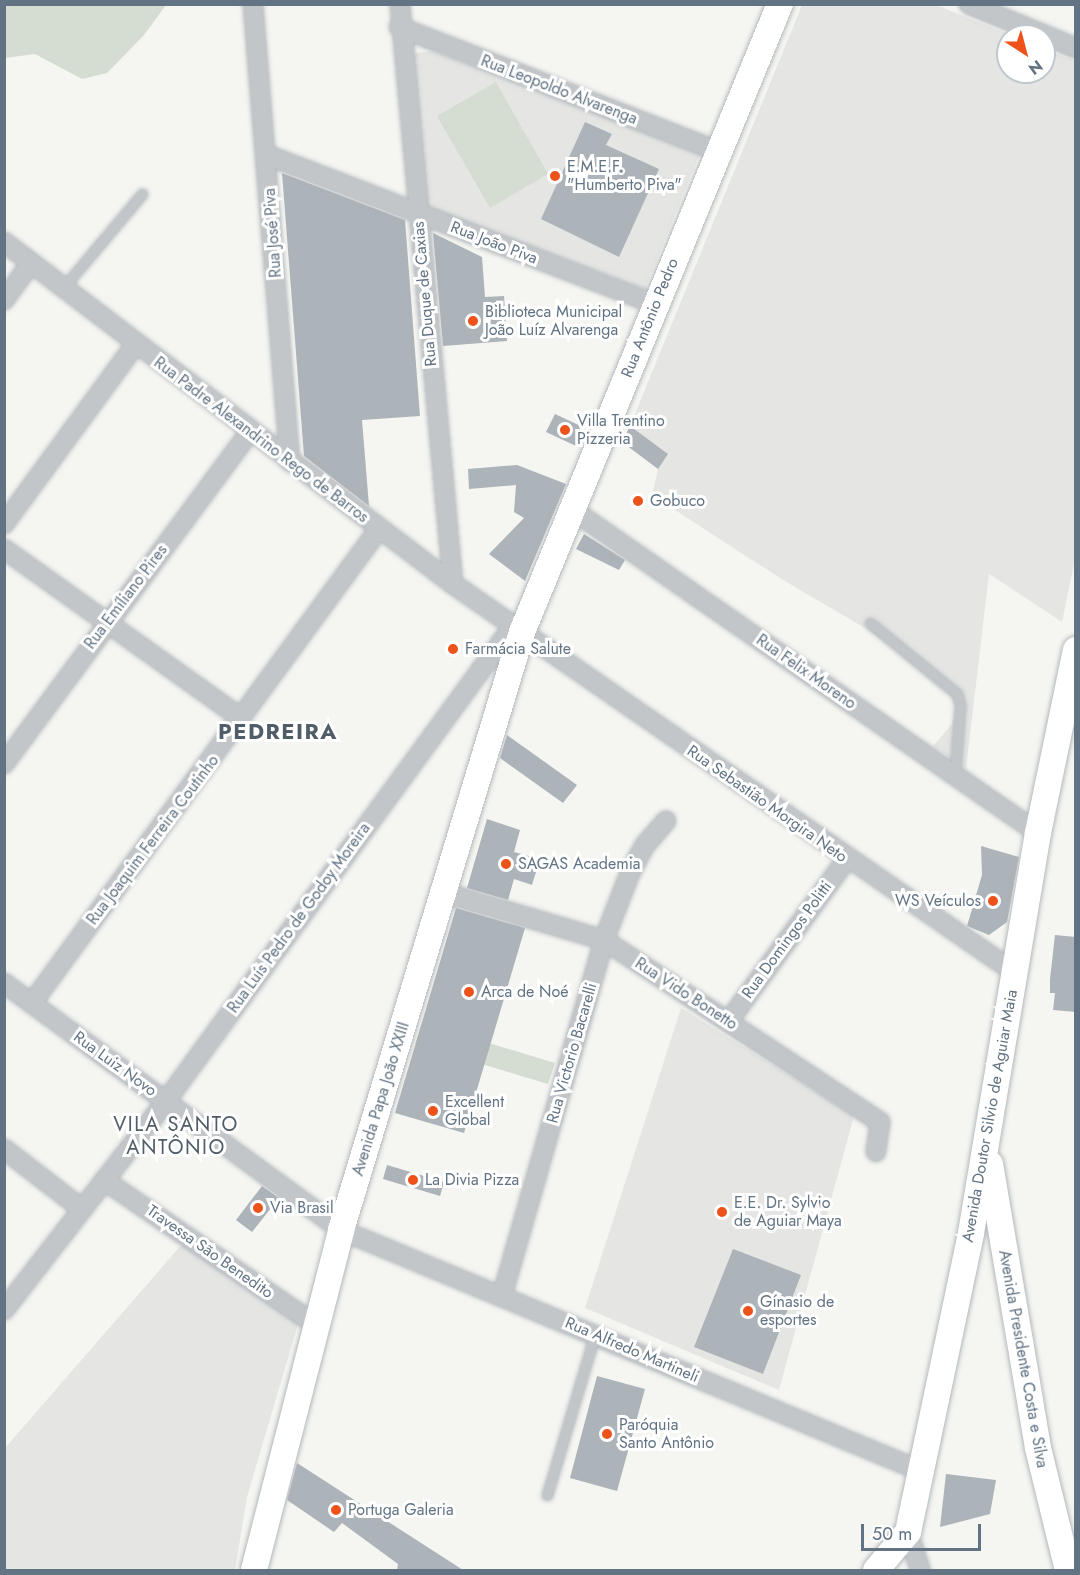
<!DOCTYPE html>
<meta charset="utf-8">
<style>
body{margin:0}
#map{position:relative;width:1080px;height:1575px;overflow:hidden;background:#f5f5f1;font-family:Jost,sans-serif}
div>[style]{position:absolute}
.built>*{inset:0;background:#e5e6e4}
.green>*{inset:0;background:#d5dcd1}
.building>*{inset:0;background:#acb3b9}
.roads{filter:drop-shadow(0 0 2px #b4b9be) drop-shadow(0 0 2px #b4b9be)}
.lane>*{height:9px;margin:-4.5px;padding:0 4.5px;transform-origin:4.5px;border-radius:4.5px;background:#c2c6c9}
.street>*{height:18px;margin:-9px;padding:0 9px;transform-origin:9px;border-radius:9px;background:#c2c6c9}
.secondary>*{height:26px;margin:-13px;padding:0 13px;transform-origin:13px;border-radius:13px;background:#fff}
.dots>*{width:16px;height:16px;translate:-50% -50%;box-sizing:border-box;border:3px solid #fff;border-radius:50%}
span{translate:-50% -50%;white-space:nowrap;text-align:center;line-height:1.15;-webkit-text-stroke:6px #fff;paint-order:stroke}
.street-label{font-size:16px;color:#627383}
.poi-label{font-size:16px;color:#627383}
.left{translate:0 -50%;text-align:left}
.right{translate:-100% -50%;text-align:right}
.quarter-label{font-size:20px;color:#505d68;letter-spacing:1.5px}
.district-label{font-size:22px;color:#505d68;font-weight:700;letter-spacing:1.5px}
.frame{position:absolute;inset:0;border:6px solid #627383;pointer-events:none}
.north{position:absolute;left:996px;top:24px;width:60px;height:60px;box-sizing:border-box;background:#fff;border:2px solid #c0c7cd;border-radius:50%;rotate:144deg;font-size:16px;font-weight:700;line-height:24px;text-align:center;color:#627383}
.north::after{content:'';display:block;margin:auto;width:21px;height:27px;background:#ec521a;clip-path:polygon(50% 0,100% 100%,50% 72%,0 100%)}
.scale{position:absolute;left:861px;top:1524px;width:120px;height:27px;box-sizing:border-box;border:3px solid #627383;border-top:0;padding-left:8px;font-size:18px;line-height:21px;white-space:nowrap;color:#627383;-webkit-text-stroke:4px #fff;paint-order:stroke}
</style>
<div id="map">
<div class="built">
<i style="clip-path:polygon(802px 5px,936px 5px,1013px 36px,1008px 36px,1008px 72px,1044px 72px,1044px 49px,1075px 61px,1075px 559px,1062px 622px,989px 574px,966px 769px,933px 746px,952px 724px,957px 705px,949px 688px,870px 631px,783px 580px,652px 495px,658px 469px,630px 426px)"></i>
<i style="clip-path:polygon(431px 51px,700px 153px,645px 289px,426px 207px,412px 64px,415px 53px)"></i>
<i style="clip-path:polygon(681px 1008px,854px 1116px,779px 1390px,585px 1308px)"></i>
<i style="clip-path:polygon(183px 1243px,299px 1321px,247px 1497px,235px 1570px,5px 1570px,5px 1448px)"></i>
</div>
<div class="green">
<i style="clip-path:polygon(5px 4px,166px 4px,166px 5px,144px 35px,107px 73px,82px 79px,35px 54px,5px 58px)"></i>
<i style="clip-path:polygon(496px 82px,548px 174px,490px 208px,437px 116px)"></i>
<i style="clip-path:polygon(422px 1023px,555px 1063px,548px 1084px,415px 1044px)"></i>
</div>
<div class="building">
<i style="clip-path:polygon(585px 122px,612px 134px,606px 145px,659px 169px,619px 257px,541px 219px)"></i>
<i style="clip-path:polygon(282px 173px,405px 220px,420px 416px,362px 420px,369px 506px,304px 456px)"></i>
<i style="clip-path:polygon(433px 233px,482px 257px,485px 297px,504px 296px,507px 341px,443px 346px)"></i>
<i style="clip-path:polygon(555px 414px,585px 428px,576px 446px,546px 432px)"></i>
<i style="clip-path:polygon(630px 426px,668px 454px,658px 469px,622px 442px)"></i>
<i style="clip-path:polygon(517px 465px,566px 484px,525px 581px,489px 554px,524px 518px,514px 512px,516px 485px,469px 489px,468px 469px)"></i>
<i style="clip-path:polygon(584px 534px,625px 560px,619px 570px,576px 549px)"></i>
<i style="clip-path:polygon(507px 735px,577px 785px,563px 803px,500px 758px)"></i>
<i style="clip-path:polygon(487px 819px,520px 830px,514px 852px,540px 859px,532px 885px,514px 879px,508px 900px,467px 888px)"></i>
<i style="clip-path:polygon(981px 846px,1019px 857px,1007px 922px,989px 935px,967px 926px,982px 875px)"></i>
<i style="clip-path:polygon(456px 908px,525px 928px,464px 1133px,395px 1113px)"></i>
<i style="clip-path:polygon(1055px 935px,1076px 937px,1076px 1012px,1053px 1010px,1055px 993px,1050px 993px,1050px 979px)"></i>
<i style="clip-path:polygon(387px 1165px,444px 1182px,440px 1196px,383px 1179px)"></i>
<i style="clip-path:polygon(262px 1186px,279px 1198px,252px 1232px,236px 1220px)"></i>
<i style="clip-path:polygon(733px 1249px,801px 1275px,763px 1374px,694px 1347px)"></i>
<i style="clip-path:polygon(597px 1376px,645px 1389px,617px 1491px,570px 1478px)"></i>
<i style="clip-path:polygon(297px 1463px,463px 1570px,397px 1570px,398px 1564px,342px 1523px,334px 1532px,287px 1500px)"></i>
<i style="clip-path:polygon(946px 1474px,996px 1480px,990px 1514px,940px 1527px)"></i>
</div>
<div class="roads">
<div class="lane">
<i style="left:63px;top:288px;width:123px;rotate:-50deg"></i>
<i style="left:870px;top:623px;width:112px;rotate:39.2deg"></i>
<i style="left:957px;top:694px;width:11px;rotate:75deg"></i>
<i style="left:960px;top:705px;width:68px;rotate:94.2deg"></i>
<i style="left:547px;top:1495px;width:168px;rotate:-73.4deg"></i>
</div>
<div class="street">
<i style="left:253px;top:4px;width:459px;rotate:85.4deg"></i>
<i style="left:400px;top:4px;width:582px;rotate:84.78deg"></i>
<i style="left:969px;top:4px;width:116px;rotate:22.4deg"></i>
<i style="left:399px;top:27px;width:344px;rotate:21.3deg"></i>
<i style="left:267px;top:155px;width:416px;rotate:21deg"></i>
<i style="left:4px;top:242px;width:564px;rotate:37.3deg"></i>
<i style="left:453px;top:584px;width:682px;rotate:34.67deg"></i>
<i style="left:4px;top:300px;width:46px;rotate:-53.9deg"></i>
<i style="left:574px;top:511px;width:565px;rotate:34.76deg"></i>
<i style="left:4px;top:524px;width:222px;rotate:-53.8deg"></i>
<i style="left:4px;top:549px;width:292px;rotate:35.5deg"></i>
<i style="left:4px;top:764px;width:413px;rotate:-53.5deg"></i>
<i style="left:445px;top:893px;width:166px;rotate:16.5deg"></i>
<i style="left:604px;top:940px;width:331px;rotate:33.4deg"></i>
<i style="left:880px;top:1122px;width:30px;rotate:98deg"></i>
<i style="left:4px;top:983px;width:418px;rotate:36.2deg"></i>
<i style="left:341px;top:1230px;width:628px;rotate:22.56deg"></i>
<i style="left:32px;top:1003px;width:586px;rotate:-53.81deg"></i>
<i style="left:728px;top:1022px;width:202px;rotate:-53.9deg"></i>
<i style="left:4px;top:1149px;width:98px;rotate:37.6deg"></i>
<i style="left:104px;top:1180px;width:257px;rotate:34.4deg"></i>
<i style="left:502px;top:1296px;width:370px;rotate:-74deg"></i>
<i style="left:604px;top:940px;width:72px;rotate:-68.8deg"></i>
<i style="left:630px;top:873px;width:32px;rotate:-62deg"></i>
<i style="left:645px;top:845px;width:32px;rotate:-49deg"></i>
<i style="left:4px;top:1310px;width:264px;rotate:-52.2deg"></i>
<i style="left:166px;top:1101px;width:588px;rotate:-53.85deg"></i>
<i style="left:908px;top:1532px;width:40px;rotate:72deg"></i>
</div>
<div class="secondary">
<i style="left:990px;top:1164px;width:288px;rotate:80.4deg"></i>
<i style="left:1038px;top:1448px;width:126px;rotate:76.2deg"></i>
<i style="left:254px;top:1570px;width:351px;rotate:-75.6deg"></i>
<i style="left:341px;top:1230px;width:625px;rotate:-73.16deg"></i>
<i style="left:522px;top:632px;width:679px;rotate:-67.67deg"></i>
<i style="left:876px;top:1570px;width:50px;rotate:-49.9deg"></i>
<i style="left:908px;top:1532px;width:29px;rotate:-78deg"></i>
<i style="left:914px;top:1504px;width:277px;rotate:-78.1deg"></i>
<i style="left:971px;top:1233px;width:406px;rotate:-80.5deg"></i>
<i style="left:1038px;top:833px;width:187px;rotate:-78.3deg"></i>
</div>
</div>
<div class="dots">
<i style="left:555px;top:176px;background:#ec521a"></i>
<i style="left:473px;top:321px;background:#ec521a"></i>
<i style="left:565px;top:430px;background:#ec521a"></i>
<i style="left:638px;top:501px;background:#ec521a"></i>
<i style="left:453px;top:649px;background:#ec521a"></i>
<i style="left:506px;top:864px;background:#ec521a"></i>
<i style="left:993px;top:901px;background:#ec521a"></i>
<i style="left:469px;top:992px;background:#ec521a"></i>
<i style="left:433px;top:1111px;background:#ec521a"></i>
<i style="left:413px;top:1180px;background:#ec521a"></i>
<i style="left:258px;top:1208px;background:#ec521a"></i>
<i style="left:722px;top:1212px;background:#ec521a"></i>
<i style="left:748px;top:1311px;background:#ec521a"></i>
<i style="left:607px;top:1434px;background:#ec521a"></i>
<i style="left:336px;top:1510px;background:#ec521a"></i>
</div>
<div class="street-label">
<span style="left:559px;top:90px;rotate:21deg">Rua Leopoldo Alvarenga</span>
<span style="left:273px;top:233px;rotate:-94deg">Rua José Piva</span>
<span style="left:494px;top:243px;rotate:21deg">Rua João Piva</span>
<span style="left:425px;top:294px;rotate:-95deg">Rua Duque de Caxias</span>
<span style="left:650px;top:318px;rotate:-68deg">Rua Antônio Pedro</span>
<span style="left:261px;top:440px;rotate:37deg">Rua Padre Alexandrino Rego de Barros</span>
<span style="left:126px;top:597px;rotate:-53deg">Rua Emíliano Pires</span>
<span style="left:806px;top:672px;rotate:35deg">Rua Felix Moreno</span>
<span style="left:767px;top:804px;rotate:35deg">Rua Sebastião Morgira Neto</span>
<span style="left:153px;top:840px;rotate:-53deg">Rua Joaquim Ferreira Coutinho</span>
<span style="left:299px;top:918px;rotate:-54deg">Rua Luís Pedro de Godoy Moreira</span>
<span style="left:787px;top:940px;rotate:-54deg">Rua Domingos Politti</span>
<span style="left:686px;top:994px;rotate:33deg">Rua Vido Bonetto</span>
<span style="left:572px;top:1053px;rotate:-74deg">Rua Victorio Bacarelli</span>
<span style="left:115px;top:1064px;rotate:36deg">Rua Luiz Novo</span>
<span style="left:381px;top:1099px;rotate:-73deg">Avenida Papa João XXIII</span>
<span style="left:990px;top:1116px;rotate:-80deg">Avenida Doutor Silvio de Aguiar Maia</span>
<span style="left:210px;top:1252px;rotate:35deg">Travessa São Benedito</span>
<span style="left:632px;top:1350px;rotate:23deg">Rua Alfredo Martineli</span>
<span style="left:1023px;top:1359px;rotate:80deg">Avenida Presidente Costa e Silva</span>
</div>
<div class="poi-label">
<span class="left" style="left:567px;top:176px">E.M.E.F.<br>"Humberto Piva"</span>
<span class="left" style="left:485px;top:321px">Biblioteca Municipal<br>João Luíz Alvarenga</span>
<span class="left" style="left:577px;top:430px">Villa Trentino<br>Pizzeria</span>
<span class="left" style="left:650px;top:501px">Gobuco</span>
<span class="left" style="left:465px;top:649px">Farmácia Salute</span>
<span class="left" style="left:518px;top:864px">SAGAS Academia</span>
<span class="right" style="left:981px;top:901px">WS Veículos</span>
<span class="left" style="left:481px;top:992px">Arca de Noé</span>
<span class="left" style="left:445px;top:1111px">Excellent<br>Global</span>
<span class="left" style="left:425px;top:1180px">La Divia Pizza</span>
<span class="left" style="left:734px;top:1212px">E.E. Dr. Sylvio<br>de Aguiar Maya</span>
<span class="left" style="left:270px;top:1208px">Via Brasil</span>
<span class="left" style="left:760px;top:1311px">Gínasio de<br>esportes</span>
<span class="left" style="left:619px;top:1434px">Paróquia<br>Santo Antônio</span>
<span class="left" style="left:348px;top:1510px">Portuga Galeria</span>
</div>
<div class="quarter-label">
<span style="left:176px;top:1136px">VILA SANTO<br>ANTÔNIO</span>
</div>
<div class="district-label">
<span style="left:278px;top:732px">PEDREIRA</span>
</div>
<div class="frame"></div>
<div class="north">N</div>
<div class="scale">50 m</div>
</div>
